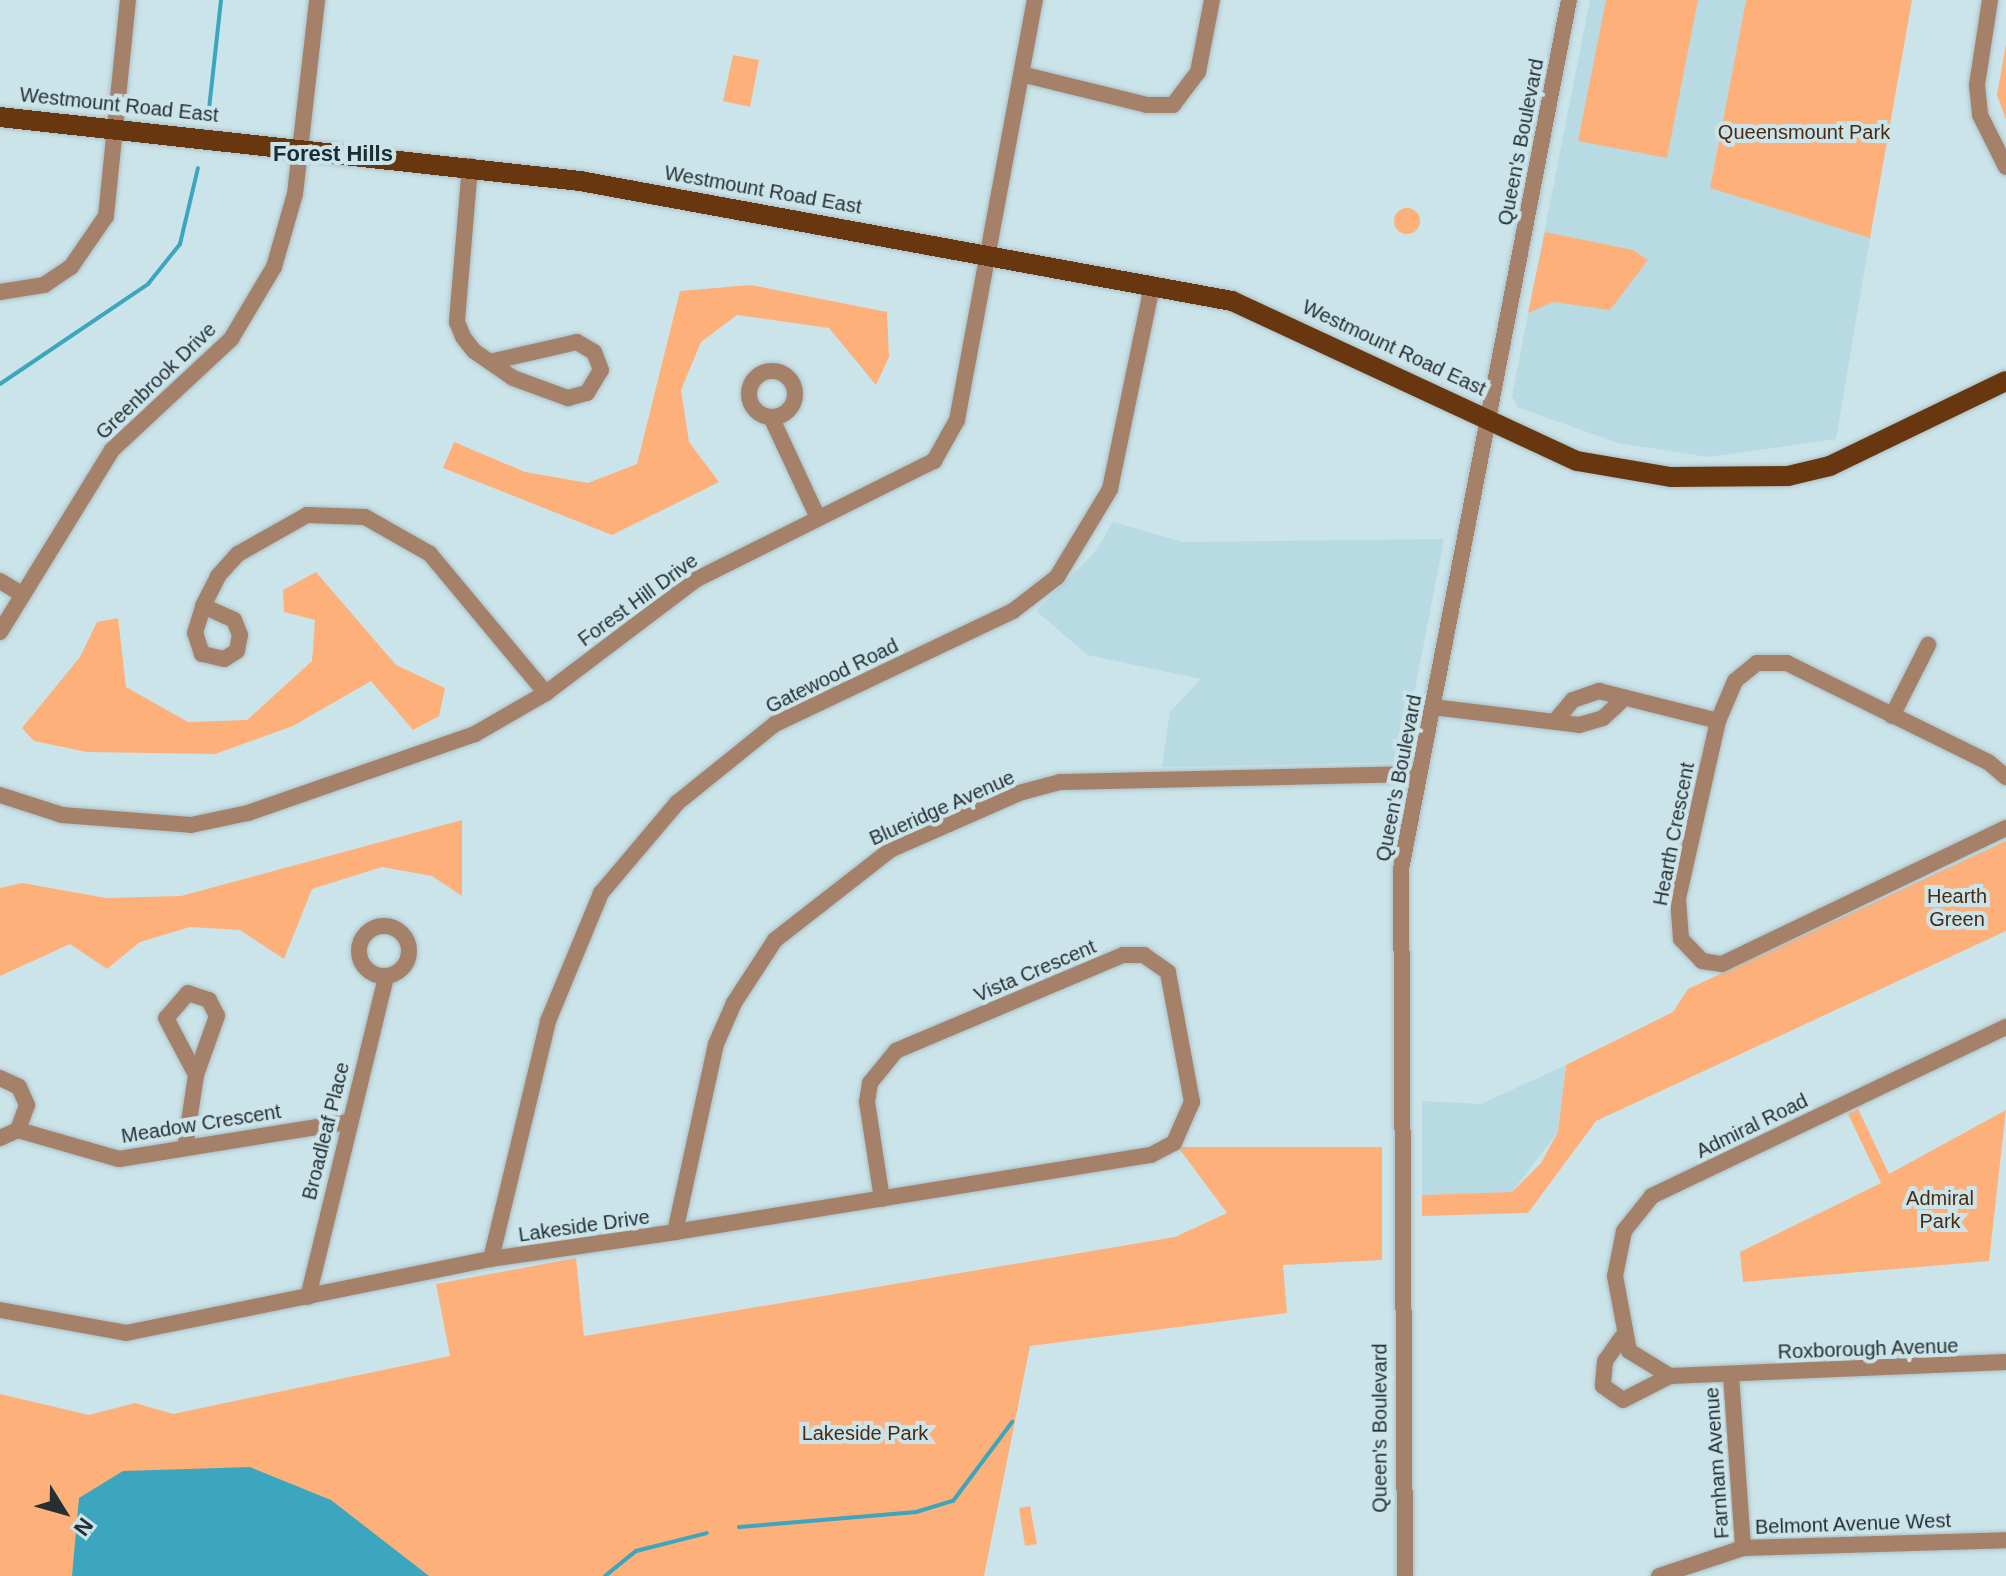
<!DOCTYPE html>
<style>
body{margin:0}
#map{position:relative;width:2006px;height:1576px;overflow:hidden;background:#cbe4ea;font-family:Helvetica,sans-serif}
div>[style]{position:absolute}
.built>*{inset:0;background:#b8dae3}
.green>*{inset:0;background:#feb07a}
.round{border-radius:50%}
.water>*{inset:0;background:#3ba6bd}
.stream>*{height:4px;margin:-2px;padding:0 2px;transform-origin:2px;border-radius:2px;background:#3ba6bd}
.roads{filter:drop-shadow(0 0 2px #aac0c5) drop-shadow(0 0 2px #aac0c5)}
.minor>*{height:16px;margin:-8px;padding:0 8px;transform-origin:8px;border-radius:8px;background:#a58169}
.minor>.ring{margin:-8px;padding:0;box-sizing:content-box;background:none;border:16px solid #a58169;border-radius:50%}
.major>*{height:20px;margin:-10px;padding:0 10px;transform-origin:10px;border-radius:10px;background:#683710}
span{translate:-50% -50%;white-space:nowrap;text-align:center;line-height:1.15;-webkit-text-stroke:8px #cbe4ea;paint-order:stroke}
.street-label{font-size:20px;color:#263032}
.park-label{font-size:20px;color:#4c2a11}
.neighbourhood-label{font-size:22px;color:#192d32;font-weight:700}
.north{position:absolute;left:24px;top:1472px;width:80px;height:80px;-webkit-text-stroke:6px #cbe4ea;paint-order:stroke;rotate:127deg;font-size:22px;font-weight:700;line-height:32px;text-align:center;color:#263032}
.north::after{content:'';display:block;margin:auto;width:28px;height:36px;background:#263032;clip-path:polygon(50% 0,100% 100%,50% 72%,0 100%)}
</style>
<div id="map">
<div class="built">
<i style="clip-path:polygon(1590px 0,1746px 0,1710px 188px,1870px 238px,1836px 439px,1708px 457px,1618px 443px,1517px 407px,1512px 396px)"></i>
<i style="clip-path:polygon(1113px 522px,1183px 542px,1444px 539px,1401px 762px,1162px 767px,1170px 712px,1201px 679px,1088px 655px,1036px 611px,1095px 552px)"></i>
<i style="clip-path:polygon(1566px 1065px,1558px 1132px,1512px 1192px,1422px 1195px,1422px 1101px,1481px 1104px)"></i>
</div>
<div class="green">
<i style="clip-path:polygon(1606px 0,1698px 0,1667px 158px,1578px 141px)"></i>
<i style="clip-path:polygon(1746px 0,1912px 0,1870px 238px,1710px 188px)"></i>
<i style="clip-path:polygon(2006px 44px,2006px 120px,1997px 95px)"></i>
<i style="clip-path:polygon(733px 55px,759px 60px,750px 107px,723px 101px)"></i>
<i class="round" style="left:1394px;top:208px;width:26px;height:26px"></i>
<i style="clip-path:polygon(1545px 232px,1633px 250px,1648px 260px,1610px 310px,1553px 302px,1528px 313px)"></i>
<i style="clip-path:polygon(751px 285px,887px 312px,889px 357px,876px 385px,829px 328px,737px 315px,701px 342px,681px 390px,689px 442px,719px 482px,612px 535px,443px 468px,454px 442px,525px 472px,588px 483px,637px 464px,680px 291px)"></i>
<i style="clip-path:polygon(316px 572px,396px 665px,445px 688px,439px 716px,413px 730px,371px 681px,293px 726px,215px 754px,87px 752px,34px 741px,22px 728px,80px 657px,97px 622px,118px 618px,126px 687px,188px 722px,247px 720px,312px 661px,315px 620px,284px 612px,283px 590px)"></i>
<i style="clip-path:polygon(462px 820px,462px 896px,432px 876px,382px 867px,312px 889px,284px 959px,240px 930px,190px 927px,140px 942px,107px 969px,70px 944px,0 976px,0 888px,22px 883px,106px 898px,181px 896px)"></i>
<i style="clip-path:polygon(2006px 841px,2006px 931px,1596px 1121px,1528px 1213px,1422px 1216px,1422px 1195px,1512px 1192px,1541px 1163px,1558px 1132px,1566px 1065px,1673px 1012px,1688px 989px)"></i>
<i style="clip-path:polygon(1858px 1109px,1889px 1174px,2006px 1110px,1989px 1261px,1743px 1282px,1740px 1252px,1881px 1183px,1848px 1114px)"></i>
<i style="clip-path:polygon(1178px 1147px,1382px 1147px,1382px 1260px,1283px 1265px,1287px 1313px,1030px 1346px,984px 1576px,0 1576px,0 1394px,89px 1415px,135px 1403px,173px 1414px,450px 1356px,436px 1284px,576px 1258px,584px 1336px,1175px 1237px,1227px 1213px)"></i>
<i style="clip-path:polygon(1030px 1506px,1037px 1544px,1025px 1546px,1019px 1508px)"></i>
</div>
<div class="water">
<i style="clip-path:polygon(250px 1467px,331px 1500px,429px 1576px,72px 1576px,79px 1498px,123px 1471px)"></i>
</div>
<div class="stream">
<i style="left:209px;top:109px;width:110px;rotate:-83.7deg"></i>
<i style="left:0;top:384px;width:179px;rotate:-34deg"></i>
<i style="left:148px;top:284px;width:51px;rotate:-51.3deg"></i>
<i style="left:180px;top:244px;width:78px;rotate:-76.7deg"></i>
<i style="left:739px;top:1527px;width:178px;rotate:-4.8deg"></i>
<i style="left:916px;top:1512px;width:39px;rotate:-17deg"></i>
<i style="left:953px;top:1501px;width:99px;rotate:-53.2deg"></i>
<i style="left:605px;top:1576px;width:40px;rotate:-39deg"></i>
<i style="left:636px;top:1551px;width:73px;rotate:-14.2deg"></i>
</div>
<div class="roads">
<div class="minor">
<i style="left:1990px;top:0;width:86px;rotate:98.7deg"></i>
<i style="left:1977px;top:85px;width:30px;rotate:84deg"></i>
<i style="left:1980px;top:115px;width:58px;rotate:63.4deg"></i>
<i style="left:1021px;top:74px;width:130px;rotate:13.8deg"></i>
<i style="left:1147px;top:105px;width:26px"></i>
<i style="left:1173px;top:105px;width:41px;rotate:-52.9deg"></i>
<i style="left:1198px;top:72px;width:73px;rotate:-79deg"></i>
<i style="left:470px;top:166px;width:157px;rotate:94.8deg"></i>
<i style="left:457px;top:322px;width:16px;rotate:68deg"></i>
<i style="left:463px;top:337px;width:18px;rotate:52deg"></i>
<i style="left:474px;top:351px;width:47px;rotate:34.7deg"></i>
<i style="left:513px;top:378px;width:59px;rotate:20deg"></i>
<i style="left:568px;top:398px;width:20px;rotate:-15deg"></i>
<i style="left:587px;top:393px;width:27px;rotate:-59deg"></i>
<i style="left:601px;top:370px;width:19px;rotate:-111deg"></i>
<i style="left:594px;top:352px;width:20px;rotate:-150deg"></i>
<i style="left:577px;top:342px;width:89px;rotate:167.1deg"></i>
<i style="left:0;top:292px;width:45px;rotate:-9deg"></i>
<i style="left:44px;top:285px;width:32px;rotate:-34deg"></i>
<i style="left:71px;top:267px;width:62px;rotate:-55.5deg"></i>
<i style="left:106px;top:216px;width:217px;rotate:-84.2deg"></i>
<i class="ring" style="left:749px;top:371px;width:30px;height:30px"></i>
<i style="left:771px;top:417px;width:111px;rotate:65deg"></i>
<i style="left:0;top:581px;width:26px;rotate:31deg"></i>
<i style="left:203px;top:606px;width:34px;rotate:24deg"></i>
<i style="left:234px;top:620px;width:16px;rotate:68deg"></i>
<i style="left:240px;top:635px;width:16px;rotate:101deg"></i>
<i style="left:237px;top:651px;width:15px;rotate:148deg"></i>
<i style="left:224px;top:659px;width:23px;rotate:-167deg"></i>
<i style="left:202px;top:654px;width:22px;rotate:-108deg"></i>
<i style="left:195px;top:633px;width:28px;rotate:-73deg"></i>
<i style="left:203px;top:606px;width:34px;rotate:-63deg"></i>
<i style="left:218px;top:576px;width:30px;rotate:-48deg"></i>
<i style="left:238px;top:554px;width:79px;rotate:-29.5deg"></i>
<i style="left:307px;top:515px;width:58px;rotate:2deg"></i>
<i style="left:365px;top:517px;width:75px;rotate:29.6deg"></i>
<i style="left:430px;top:554px;width:181px;rotate:50.2deg"></i>
<i style="left:0;top:632px;width:214px;rotate:-58.4deg"></i>
<i style="left:112px;top:450px;width:163px;rotate:-43deg"></i>
<i style="left:231px;top:339px;width:84px;rotate:-59.2deg"></i>
<i style="left:274px;top:267px;width:76px;rotate:-74deg"></i>
<i style="left:295px;top:194px;width:195px;rotate:-83.5deg"></i>
<i style="left:1433px;top:707px;width:147px;rotate:7deg"></i>
<i style="left:1579px;top:725px;width:25px;rotate:-16deg"></i>
<i style="left:1603px;top:718px;width:23px;rotate:-43deg"></i>
<i style="left:1892px;top:716px;width:80px;rotate:-63.1deg"></i>
<i style="left:1556px;top:720px;width:26px;rotate:-50deg"></i>
<i style="left:1573px;top:700px;width:28px;rotate:-19deg"></i>
<i style="left:1599px;top:691px;width:123px;rotate:14.1deg"></i>
<i style="left:2006px;top:777px;width:23px;rotate:-140deg"></i>
<i style="left:1988px;top:762px;width:224px;rotate:-153.8deg"></i>
<i style="left:1787px;top:663px;width:30px;rotate:180deg"></i>
<i style="left:1757px;top:663px;width:28px;rotate:141deg"></i>
<i style="left:1735px;top:681px;width:43px;rotate:113deg"></i>
<i style="left:1718px;top:721px;width:182px;rotate:102.7deg"></i>
<i style="left:1678px;top:899px;width:40px;rotate:85.7deg"></i>
<i style="left:1681px;top:939px;width:30px;rotate:46deg"></i>
<i style="left:1702px;top:961px;width:20px;rotate:9deg"></i>
<i style="left:1722px;top:964px;width:315px;rotate:-25.6deg"></i>
<i style="left:0;top:795px;width:65px;rotate:17.9deg"></i>
<i style="left:62px;top:815px;width:129px;rotate:4.4deg"></i>
<i style="left:191px;top:825px;width:58px;rotate:-11.9deg"></i>
<i style="left:248px;top:813px;width:240px;rotate:-19.2deg"></i>
<i style="left:475px;top:734px;width:82px;rotate:-30deg"></i>
<i style="left:546px;top:693px;width:189px;rotate:-37.1deg"></i>
<i style="left:697px;top:579px;width:265px;rotate:-26.5deg"></i>
<i style="left:934px;top:461px;width:47px;rotate:-60.7deg"></i>
<i style="left:957px;top:420px;width:427px;rotate:-79.5deg"></i>
<i class="ring" style="left:359px;top:926px;width:34px;height:34px"></i>
<i style="left:2006px;top:1027px;width:392px;rotate:154.5deg"></i>
<i style="left:1652px;top:1196px;width:45px;rotate:128.7deg"></i>
<i style="left:1624px;top:1231px;width:46px;rotate:101.3deg"></i>
<i style="left:1615px;top:1276px;width:76px;rotate:79.4deg"></i>
<i style="left:1629px;top:1351px;width:48px;rotate:31.4deg"></i>
<i style="left:1670px;top:1376px;width:336px;rotate:-2.4deg"></i>
<i style="left:0;top:1078px;width:21px;rotate:25deg"></i>
<i style="left:19px;top:1087px;width:20px;rotate:66deg"></i>
<i style="left:27px;top:1105px;width:27px;rotate:110deg"></i>
<i style="left:18px;top:1130px;width:20px;rotate:156deg"></i>
<i style="left:18px;top:1130px;width:105px;rotate:16deg"></i>
<i style="left:119px;top:1159px;width:231px;rotate:-9.2deg"></i>
<i style="left:185px;top:1148px;width:74px;rotate:-81.4deg"></i>
<i style="left:196px;top:1075px;width:63px;rotate:-70.4deg"></i>
<i style="left:217px;top:1016px;width:18px;rotate:-117deg"></i>
<i style="left:209px;top:1000px;width:22px;rotate:-162deg"></i>
<i style="left:188px;top:993px;width:33px;rotate:131deg"></i>
<i style="left:166px;top:1018px;width:64px;rotate:62.2deg"></i>
<i style="left:675px;top:1232px;width:192px;rotate:-77.7deg"></i>
<i style="left:716px;top:1044px;width:45px;rotate:-66.3deg"></i>
<i style="left:734px;top:1003px;width:75px;rotate:-56.9deg"></i>
<i style="left:775px;top:940px;width:146px;rotate:-38deg"></i>
<i style="left:890px;top:850px;width:141px;rotate:-23.8deg"></i>
<i style="left:1019px;top:793px;width:42px;rotate:-15deg"></i>
<i style="left:1060px;top:782px;width:358px;rotate:-1.3deg"></i>
<i style="left:491px;top:1259px;width:245px;rotate:-76.5deg"></i>
<i style="left:548px;top:1021px;width:139px;rotate:-67.5deg"></i>
<i style="left:601px;top:893px;width:118px;rotate:-49.8deg"></i>
<i style="left:677px;top:803px;width:126px;rotate:-38.9deg"></i>
<i style="left:775px;top:724px;width:263px;rotate:-25.4deg"></i>
<i style="left:1013px;top:611px;width:56px;rotate:-37.7deg"></i>
<i style="left:1057px;top:577px;width:103px;rotate:-58.9deg"></i>
<i style="left:1110px;top:489px;width:206px;rotate:-78.3deg"></i>
<i style="left:308px;top:1297px;width:330px;rotate:-76.3deg"></i>
<i style="left:0;top:1310px;width:128px;rotate:10.3deg"></i>
<i style="left:126px;top:1333px;width:372px;rotate:-11.5deg"></i>
<i style="left:491px;top:1259px;width:186px;rotate:-8.3deg"></i>
<i style="left:675px;top:1232px;width:482px;rotate:-9.2deg"></i>
<i style="left:1151px;top:1155px;width:26px;rotate:-28deg"></i>
<i style="left:1174px;top:1143px;width:45px;rotate:-66.3deg"></i>
<i style="left:1192px;top:1102px;width:132px;rotate:-100.5deg"></i>
<i style="left:1168px;top:972px;width:29px;rotate:-145deg"></i>
<i style="left:1144px;top:955px;width:21px;rotate:180deg"></i>
<i style="left:1123px;top:955px;width:246px;rotate:157.1deg"></i>
<i style="left:896px;top:1051px;width:41px;rotate:129.1deg"></i>
<i style="left:870px;top:1083px;width:19px;rotate:99deg"></i>
<i style="left:867px;top:1102px;width:98px;rotate:81.2deg"></i>
<i style="left:1622px;top:1337px;width:29px;rotate:125deg"></i>
<i style="left:1605px;top:1361px;width:25px;rotate:95deg"></i>
<i style="left:1603px;top:1386px;width:24px;rotate:35deg"></i>
<i style="left:1623px;top:1400px;width:53px;rotate:-27.1deg"></i>
<i style="left:1731px;top:1375px;width:173px;rotate:86deg"></i>
<i style="left:1405px;top:1576px;width:707px;rotate:-90.32deg"></i>
<i style="left:1401px;top:869px;width:885px;rotate:-79.06deg"></i>
<i style="left:1659px;top:1576px;width:89px;rotate:-18.4deg"></i>
<i style="left:1743px;top:1548px;width:263px;rotate:-1.7deg"></i>
</div>
<div class="major">
<i style="left:0;top:117px;width:584px;rotate:6.3deg"></i>
<i style="left:580px;top:181px;width:663px;rotate:10.43deg"></i>
<i style="left:1232px;top:301px;width:380px;rotate:24.9deg"></i>
<i style="left:1577px;top:461px;width:95px;rotate:9.7deg"></i>
<i style="left:1671px;top:477px;width:117px;rotate:-0.5deg"></i>
<i style="left:1788px;top:476px;width:43px;rotate:-13.4deg"></i>
<i style="left:1830px;top:466px;width:195px;rotate:-25.8deg"></i>
</div>
</div>
<div class="street-label">
<span style="left:119px;top:105px;rotate:6deg">Westmount Road East</span>
<span style="left:1521px;top:142px;rotate:-79deg">Queen's Boulevard</span>
<span style="left:763px;top:190px;rotate:10deg">Westmount Road East</span>
<span style="left:1394px;top:348px;rotate:25deg">Westmount Road East</span>
<span style="left:156px;top:381px;rotate:-44deg">Greenbrook Drive</span>
<span style="left:638px;top:600px;rotate:-36deg">Forest Hill Drive</span>
<span style="left:832px;top:676px;rotate:-26deg">Gatewood Road</span>
<span style="left:1399px;top:778px;rotate:-79deg">Queen's Boulevard</span>
<span style="left:942px;top:808px;rotate:-24deg">Blueridge Avenue</span>
<span style="left:1674px;top:834px;rotate:-79deg">Hearth Crescent</span>
<span style="left:1035px;top:971px;rotate:-23deg">Vista Crescent</span>
<span style="left:201px;top:1124px;rotate:-9deg">Meadow Crescent</span>
<span style="left:1752px;top:1126px;rotate:-26deg">Admiral Road</span>
<span style="left:326px;top:1131px;rotate:-76deg">Broadleaf Place</span>
<span style="left:584px;top:1226px;rotate:-8deg">Lakeside Drive</span>
<span style="left:1868px;top:1349px;rotate:-2deg">Roxborough Avenue</span>
<span style="left:1380px;top:1428px;rotate:-90deg">Queen's Boulevard</span>
<span style="left:1717px;top:1463px;rotate:-94deg">Farnham Avenue</span>
<span style="left:1853px;top:1524px;rotate:-2deg">Belmont Avenue West</span>
</div>
<div class="park-label">
<span style="left:1804px;top:132px">Queensmount Park</span>
<span style="left:1957px;top:908px">Hearth<br>Green</span>
<span style="left:1940px;top:1210px">Admiral<br>Park</span>
<span style="left:865px;top:1433px">Lakeside Park</span>
</div>
<div class="neighbourhood-label">
<span style="left:333px;top:154px">Forest Hills</span>
</div>
<div class="north">N</div>
</div>
